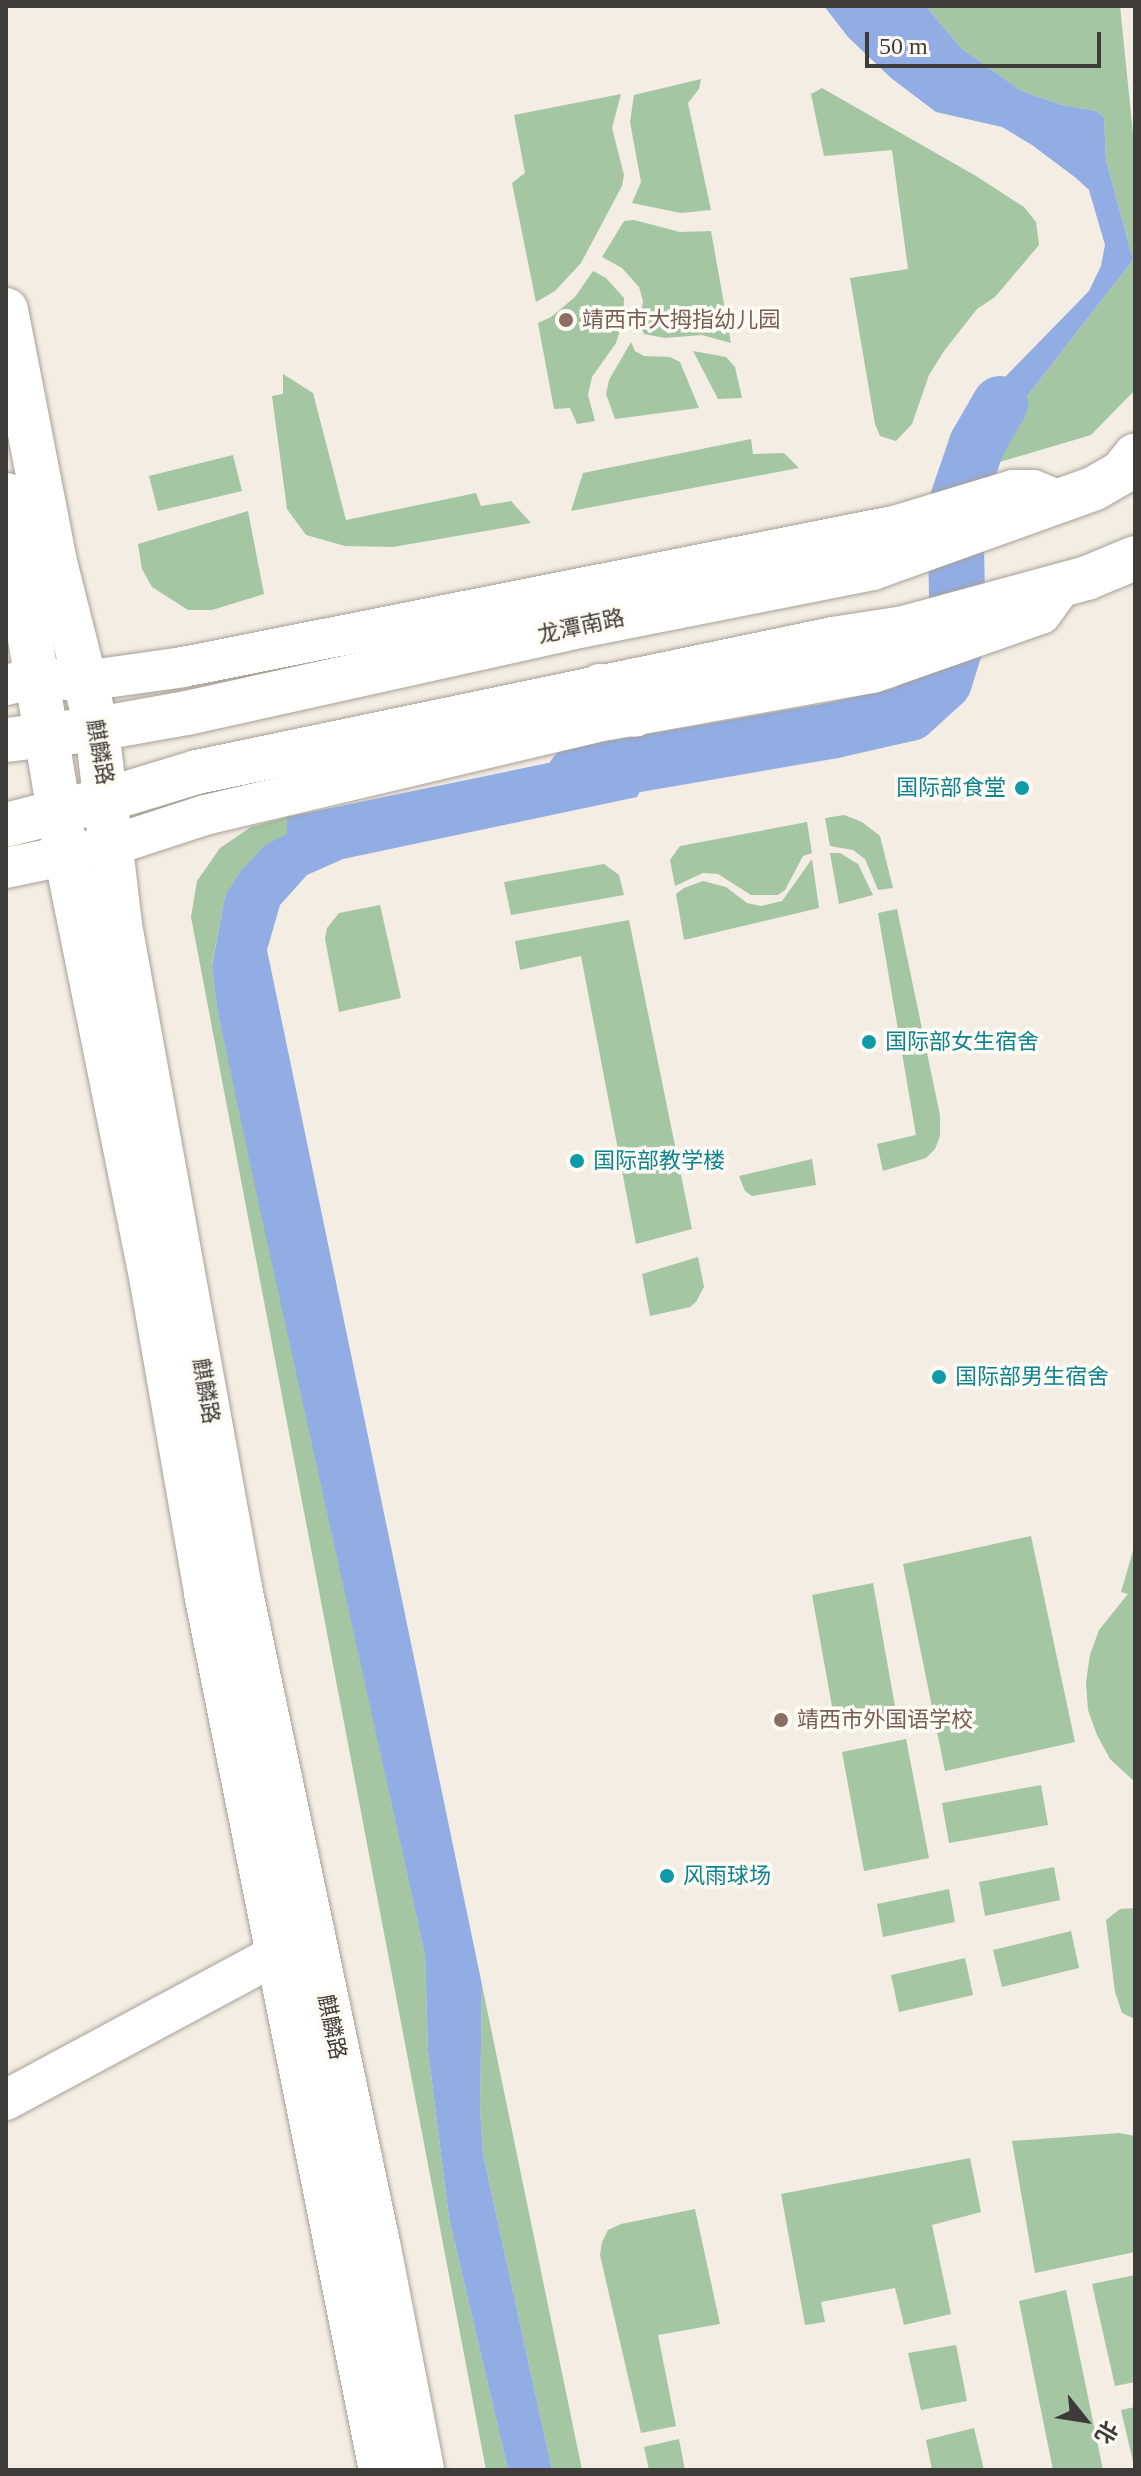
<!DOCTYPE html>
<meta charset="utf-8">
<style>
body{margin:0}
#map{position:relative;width:1141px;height:2476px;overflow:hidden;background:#f3ede4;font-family:"Times New Roman","Noto Sans SC",serif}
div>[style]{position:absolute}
.green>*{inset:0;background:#a4c6a2}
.water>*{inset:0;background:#92ade4}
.river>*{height:56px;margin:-28px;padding:0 28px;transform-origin:28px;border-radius:28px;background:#92ade4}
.roads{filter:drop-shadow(0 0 2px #a6a097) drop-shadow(0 0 2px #a6a097)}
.minor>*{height:40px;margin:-20px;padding:0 20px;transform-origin:20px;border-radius:20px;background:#fff}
.major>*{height:44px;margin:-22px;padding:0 22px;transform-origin:22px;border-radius:22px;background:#fff}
.dots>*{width:22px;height:22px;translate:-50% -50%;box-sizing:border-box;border:4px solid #fefbf5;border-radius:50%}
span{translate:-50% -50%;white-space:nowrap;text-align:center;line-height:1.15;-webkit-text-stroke:7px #fefbf5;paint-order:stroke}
.education-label{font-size:22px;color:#785e54}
.left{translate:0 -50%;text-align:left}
.street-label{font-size:22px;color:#3e3c38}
.culture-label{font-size:22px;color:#0d838f}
.right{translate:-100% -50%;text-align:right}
.frame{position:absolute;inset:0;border:8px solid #3e3c38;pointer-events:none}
.north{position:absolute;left:1045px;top:2380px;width:80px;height:80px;-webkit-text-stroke:6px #fefbf5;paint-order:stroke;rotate:120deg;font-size:22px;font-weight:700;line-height:32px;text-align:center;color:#3e3c38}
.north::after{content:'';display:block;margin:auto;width:28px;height:36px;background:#3e3c38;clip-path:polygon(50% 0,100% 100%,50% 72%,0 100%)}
.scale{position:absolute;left:865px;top:32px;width:236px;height:36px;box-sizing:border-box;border:4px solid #3e3c38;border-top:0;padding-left:10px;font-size:24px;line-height:28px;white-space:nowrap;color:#3e3c38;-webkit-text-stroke:6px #fefbf5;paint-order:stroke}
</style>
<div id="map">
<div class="green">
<i style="clip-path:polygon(926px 6px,1120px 6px,1135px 153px,1135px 390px,1091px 435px,976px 469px,985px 450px,1133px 260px,1106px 160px,1104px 117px,1096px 111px,1058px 104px,1020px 90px,961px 48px)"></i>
<i style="clip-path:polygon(701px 79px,699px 89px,688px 103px,711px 210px,681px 213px,632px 203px,641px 182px,630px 122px,634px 95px)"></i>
<i style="clip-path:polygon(822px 88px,976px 176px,1024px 207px,1036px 222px,1039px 245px,995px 297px,977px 309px,944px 351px,929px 375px,912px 424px,896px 441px,880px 436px,875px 424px,850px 278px,908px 269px,892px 150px,824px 156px,811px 94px)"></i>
<i style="clip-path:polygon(621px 94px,612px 128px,624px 175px,622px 186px,581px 263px,555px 291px,536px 302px,512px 183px,525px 173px,514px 115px)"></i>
<i style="clip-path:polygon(634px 220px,680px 232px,711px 231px,731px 343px,702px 335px,665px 338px,644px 334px,640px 324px,643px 301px,639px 287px,622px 268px,602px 257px,624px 221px)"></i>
<i style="clip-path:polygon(593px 271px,606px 278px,624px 298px,623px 322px,616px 343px,592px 377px,588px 395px,595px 421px,577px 424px,570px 408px,554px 409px,538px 323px,551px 317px,575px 297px)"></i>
<i style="clip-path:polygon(631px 342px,635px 351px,644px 356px,670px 357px,680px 362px,699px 408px,615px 419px,606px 394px,609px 380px)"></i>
<i style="clip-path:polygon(693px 351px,726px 357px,735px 367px,742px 398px,718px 399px)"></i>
<i style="clip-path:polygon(283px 374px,313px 393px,346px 520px,476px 493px,481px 506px,511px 501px,531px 523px,393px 547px,345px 546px,306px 535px,287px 509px,272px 396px,283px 394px)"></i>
<i style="clip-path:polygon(751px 439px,753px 454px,784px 453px,799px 468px,571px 511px,583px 473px)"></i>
<i style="clip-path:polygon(233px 455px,242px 491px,158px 511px,149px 476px)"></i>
<i style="clip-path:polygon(248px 511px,264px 594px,212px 610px,188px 610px,152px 587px,142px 569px,138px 544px)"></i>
<i style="clip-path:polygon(844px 815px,862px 822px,880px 836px,893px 888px,878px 890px,865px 859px,853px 850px,830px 846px,825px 818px)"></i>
<i style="clip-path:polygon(287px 817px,287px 834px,225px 896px,212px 965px,217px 1008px,425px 1955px,428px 2051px,449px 2218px,508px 2470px,486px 2470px,191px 917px,197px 881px,220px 848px,251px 827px)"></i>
<i style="clip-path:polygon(807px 822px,812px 853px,803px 856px,785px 890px,778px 895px,751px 895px,718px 874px,703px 873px,675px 886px,670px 860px,680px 846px)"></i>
<i style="clip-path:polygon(830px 853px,840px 853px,858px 864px,873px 895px,839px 904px)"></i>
<i style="clip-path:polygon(812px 859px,819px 908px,684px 940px,676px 894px,684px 888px,703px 881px,726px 887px,747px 903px,761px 906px,782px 901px)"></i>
<i style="clip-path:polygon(604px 864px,619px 875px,624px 895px,511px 915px,504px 882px)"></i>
<i style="clip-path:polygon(380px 905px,401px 998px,339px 1012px,325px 939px,327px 928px,339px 913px)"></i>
<i style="clip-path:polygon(897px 909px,940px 1115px,940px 1136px,935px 1149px,926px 1158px,883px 1171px,877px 1144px,916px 1135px,878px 913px)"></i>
<i style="clip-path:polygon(629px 920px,692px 1229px,636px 1244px,581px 956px,520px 970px,515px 941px)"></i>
<i style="clip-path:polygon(812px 1159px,816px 1185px,752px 1196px,745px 1191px,739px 1176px)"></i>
<i style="clip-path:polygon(698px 1257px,704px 1287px,696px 1302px,690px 1307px,650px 1316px,642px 1274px)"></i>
<i style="clip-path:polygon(1031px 1536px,1075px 1742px,945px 1771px,903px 1564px)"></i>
<i style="clip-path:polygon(1135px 1544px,1135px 1782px,1110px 1759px,1097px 1735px,1088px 1710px,1086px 1682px,1090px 1655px,1099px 1630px,1128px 1594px,1121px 1592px)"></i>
<i style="clip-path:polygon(873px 1583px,896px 1712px,835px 1723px,812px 1595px)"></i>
<i style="clip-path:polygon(906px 1739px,929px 1858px,864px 1871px,842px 1752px)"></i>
<i style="clip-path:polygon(1041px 1785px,1048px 1825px,949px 1843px,942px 1803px)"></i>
<i style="clip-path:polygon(1054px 1867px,1060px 1900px,985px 1916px,979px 1882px)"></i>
<i style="clip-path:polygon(949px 1889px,955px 1922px,883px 1937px,877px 1904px)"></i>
<i style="clip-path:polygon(1135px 1908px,1135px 2019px,1122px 2013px,1115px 1992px,1106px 1920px,1120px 1909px)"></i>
<i style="clip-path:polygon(1071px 1931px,1079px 1968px,1002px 1987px,993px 1950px)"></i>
<i style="clip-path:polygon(965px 1958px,973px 1995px,899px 2012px,891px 1975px)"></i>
<i style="clip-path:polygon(482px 1985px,582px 2470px,552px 2470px,483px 2154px,480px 2109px)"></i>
<i style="clip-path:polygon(1119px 2133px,1135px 2136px,1135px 2252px,1035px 2273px,1012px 2141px)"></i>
<i style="clip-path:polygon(970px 2158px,981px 2212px,932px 2225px,951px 2314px,904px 2325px,895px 2288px,821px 2302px,825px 2322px,805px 2325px,781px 2194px)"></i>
<i style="clip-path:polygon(695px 2209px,720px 2324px,658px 2335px,676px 2426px,641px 2433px,600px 2255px,602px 2242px,608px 2230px,621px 2224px)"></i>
<i style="clip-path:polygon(1135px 2275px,1135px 2382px,1115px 2386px,1092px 2284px)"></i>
<i style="clip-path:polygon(1066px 2290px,1103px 2470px,1053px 2470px,1019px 2301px)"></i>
<i style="clip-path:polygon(956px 2345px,967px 2401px,921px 2410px,908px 2353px)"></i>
<i style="clip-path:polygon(1135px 2407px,1135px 2470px,1121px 2410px)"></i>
<i style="clip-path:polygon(974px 2428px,984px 2470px,932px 2470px,926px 2440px)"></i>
<i style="clip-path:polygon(679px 2439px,685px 2470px,649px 2470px,644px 2447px)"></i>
</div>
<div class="water">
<i style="clip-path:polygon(824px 6px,926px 6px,961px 48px,1020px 90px,1058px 104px,1096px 111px,1104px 117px,1106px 160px,1133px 260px,985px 450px,976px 469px,953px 477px,971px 431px,988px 401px,1005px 377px,1089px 291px,1101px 266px,1105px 245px,1089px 190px,1076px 178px,1032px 145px,1002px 127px,936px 112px,891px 78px,848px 37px)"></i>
<i style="clip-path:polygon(645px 743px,650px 754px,650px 773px,637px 797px,343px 859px,307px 875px,280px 905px,267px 950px,482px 1985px,480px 2109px,483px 2154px,552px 2470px,508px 2470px,449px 2218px,428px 2051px,425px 1955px,255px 1187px,217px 1008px,212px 966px,225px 896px,241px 871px,265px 845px,287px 834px,287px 817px)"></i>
</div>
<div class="river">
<i style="left:575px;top:775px;width:264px;rotate:-9.8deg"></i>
<i style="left:835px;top:730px;width:77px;rotate:-12.8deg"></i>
<i style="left:910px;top:713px;width:46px;rotate:-42.4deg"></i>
<i style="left:944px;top:682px;width:47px;rotate:-72.7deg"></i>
<i style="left:958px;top:637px;width:129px;rotate:-91.3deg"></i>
<i style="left:955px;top:508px;width:68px;rotate:-71deg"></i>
<i style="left:977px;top:444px;width:46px;rotate:-60.1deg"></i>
</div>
<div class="roads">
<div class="minor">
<i style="left:6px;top:685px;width:30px;rotate:-14deg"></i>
<i style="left:35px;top:678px;width:49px;rotate:3.5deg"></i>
<i style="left:84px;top:681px;width:100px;rotate:-8deg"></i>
<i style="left:183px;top:667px;width:729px;rotate:-11.23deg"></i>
<i style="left:898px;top:525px;width:120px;rotate:-16.9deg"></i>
<i style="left:1013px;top:490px;width:20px"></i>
<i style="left:1033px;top:490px;width:29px;rotate:22deg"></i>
<i style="left:6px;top:868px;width:106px;rotate:-11.9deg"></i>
<i style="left:110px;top:846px;width:100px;rotate:-18.1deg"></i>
<i style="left:205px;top:815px;width:414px;rotate:-13.3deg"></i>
<i style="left:608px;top:720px;width:269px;rotate:-10.1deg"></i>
<i style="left:873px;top:673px;width:178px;rotate:-19.4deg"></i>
<i style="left:1041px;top:614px;width:34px;rotate:-54deg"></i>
<i style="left:6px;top:2100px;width:310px;rotate:-28.3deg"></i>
</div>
<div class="major">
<i style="left:6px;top:310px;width:253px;rotate:79deg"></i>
<i style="left:54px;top:558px;width:176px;rotate:75.9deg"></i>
<i style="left:97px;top:729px;width:197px;rotate:83.3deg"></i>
<i style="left:120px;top:925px;width:674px;rotate:79.74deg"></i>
<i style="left:240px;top:1588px;width:674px;rotate:78.11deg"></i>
<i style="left:379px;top:2248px;width:226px;rotate:79deg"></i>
<i style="left:6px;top:495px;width:365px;rotate:80.5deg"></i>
<i style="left:66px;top:855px;width:436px;rotate:78.6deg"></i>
<i style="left:152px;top:1282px;width:316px;rotate:80.1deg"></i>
<i style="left:206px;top:1593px;width:894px;rotate:78.72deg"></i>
<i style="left:600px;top:686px;width:45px;rotate:39.6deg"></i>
<i style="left:6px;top:740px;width:92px;rotate:-6.9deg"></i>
<i style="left:97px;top:729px;width:91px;rotate:-10.1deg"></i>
<i style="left:187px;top:713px;width:387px;rotate:-12.5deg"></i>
<i style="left:565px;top:629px;width:313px;rotate:-11.2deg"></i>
<i style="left:872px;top:568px;width:235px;rotate:-19.7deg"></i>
<i style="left:1093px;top:489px;width:34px;rotate:-30deg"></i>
<i style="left:1122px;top:472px;width:21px;rotate:-51deg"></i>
<i style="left:6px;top:825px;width:105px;rotate:-14.3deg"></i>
<i style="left:108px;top:799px;width:93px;rotate:-16.9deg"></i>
<i style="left:197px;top:772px;width:650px;rotate:-11.81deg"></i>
<i style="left:833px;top:639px;width:72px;rotate:-8.8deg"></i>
<i style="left:904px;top:628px;width:190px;rotate:-15.3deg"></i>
<i style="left:1087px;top:578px;width:52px;rotate:-22.6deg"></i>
</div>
</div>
<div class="dots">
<i style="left:566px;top:320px;background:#8d6e63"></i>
<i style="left:1022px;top:788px;background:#0f9aa8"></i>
<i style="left:869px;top:1042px;background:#0f9aa8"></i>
<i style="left:577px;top:1161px;background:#0f9aa8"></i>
<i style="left:939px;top:1377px;background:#0f9aa8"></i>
<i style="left:781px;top:1720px;background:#8d6e63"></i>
<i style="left:667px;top:1876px;background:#0f9aa8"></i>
</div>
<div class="education-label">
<span class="left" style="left:582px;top:320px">靖西市大拇指幼儿园</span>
<span class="left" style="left:797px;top:1720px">靖西市外国语学校</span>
</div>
<div class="street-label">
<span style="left:581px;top:626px;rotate:-12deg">龙潭南路</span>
<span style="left:100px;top:752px;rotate:80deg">麒麟路</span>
<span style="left:206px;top:1391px;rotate:80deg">麒麟路</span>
<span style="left:332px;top:2027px;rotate:78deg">麒麟路</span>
</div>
<div class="culture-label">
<span class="right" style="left:1006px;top:788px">国际部食堂</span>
<span class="left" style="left:885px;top:1042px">国际部女生宿舍</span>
<span class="left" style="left:593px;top:1161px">国际部教学楼</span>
<span class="left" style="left:955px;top:1377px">国际部男生宿舍</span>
<span class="left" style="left:683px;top:1876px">风雨球场</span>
</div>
<div class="frame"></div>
<div class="north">北</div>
<div class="scale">50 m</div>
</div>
